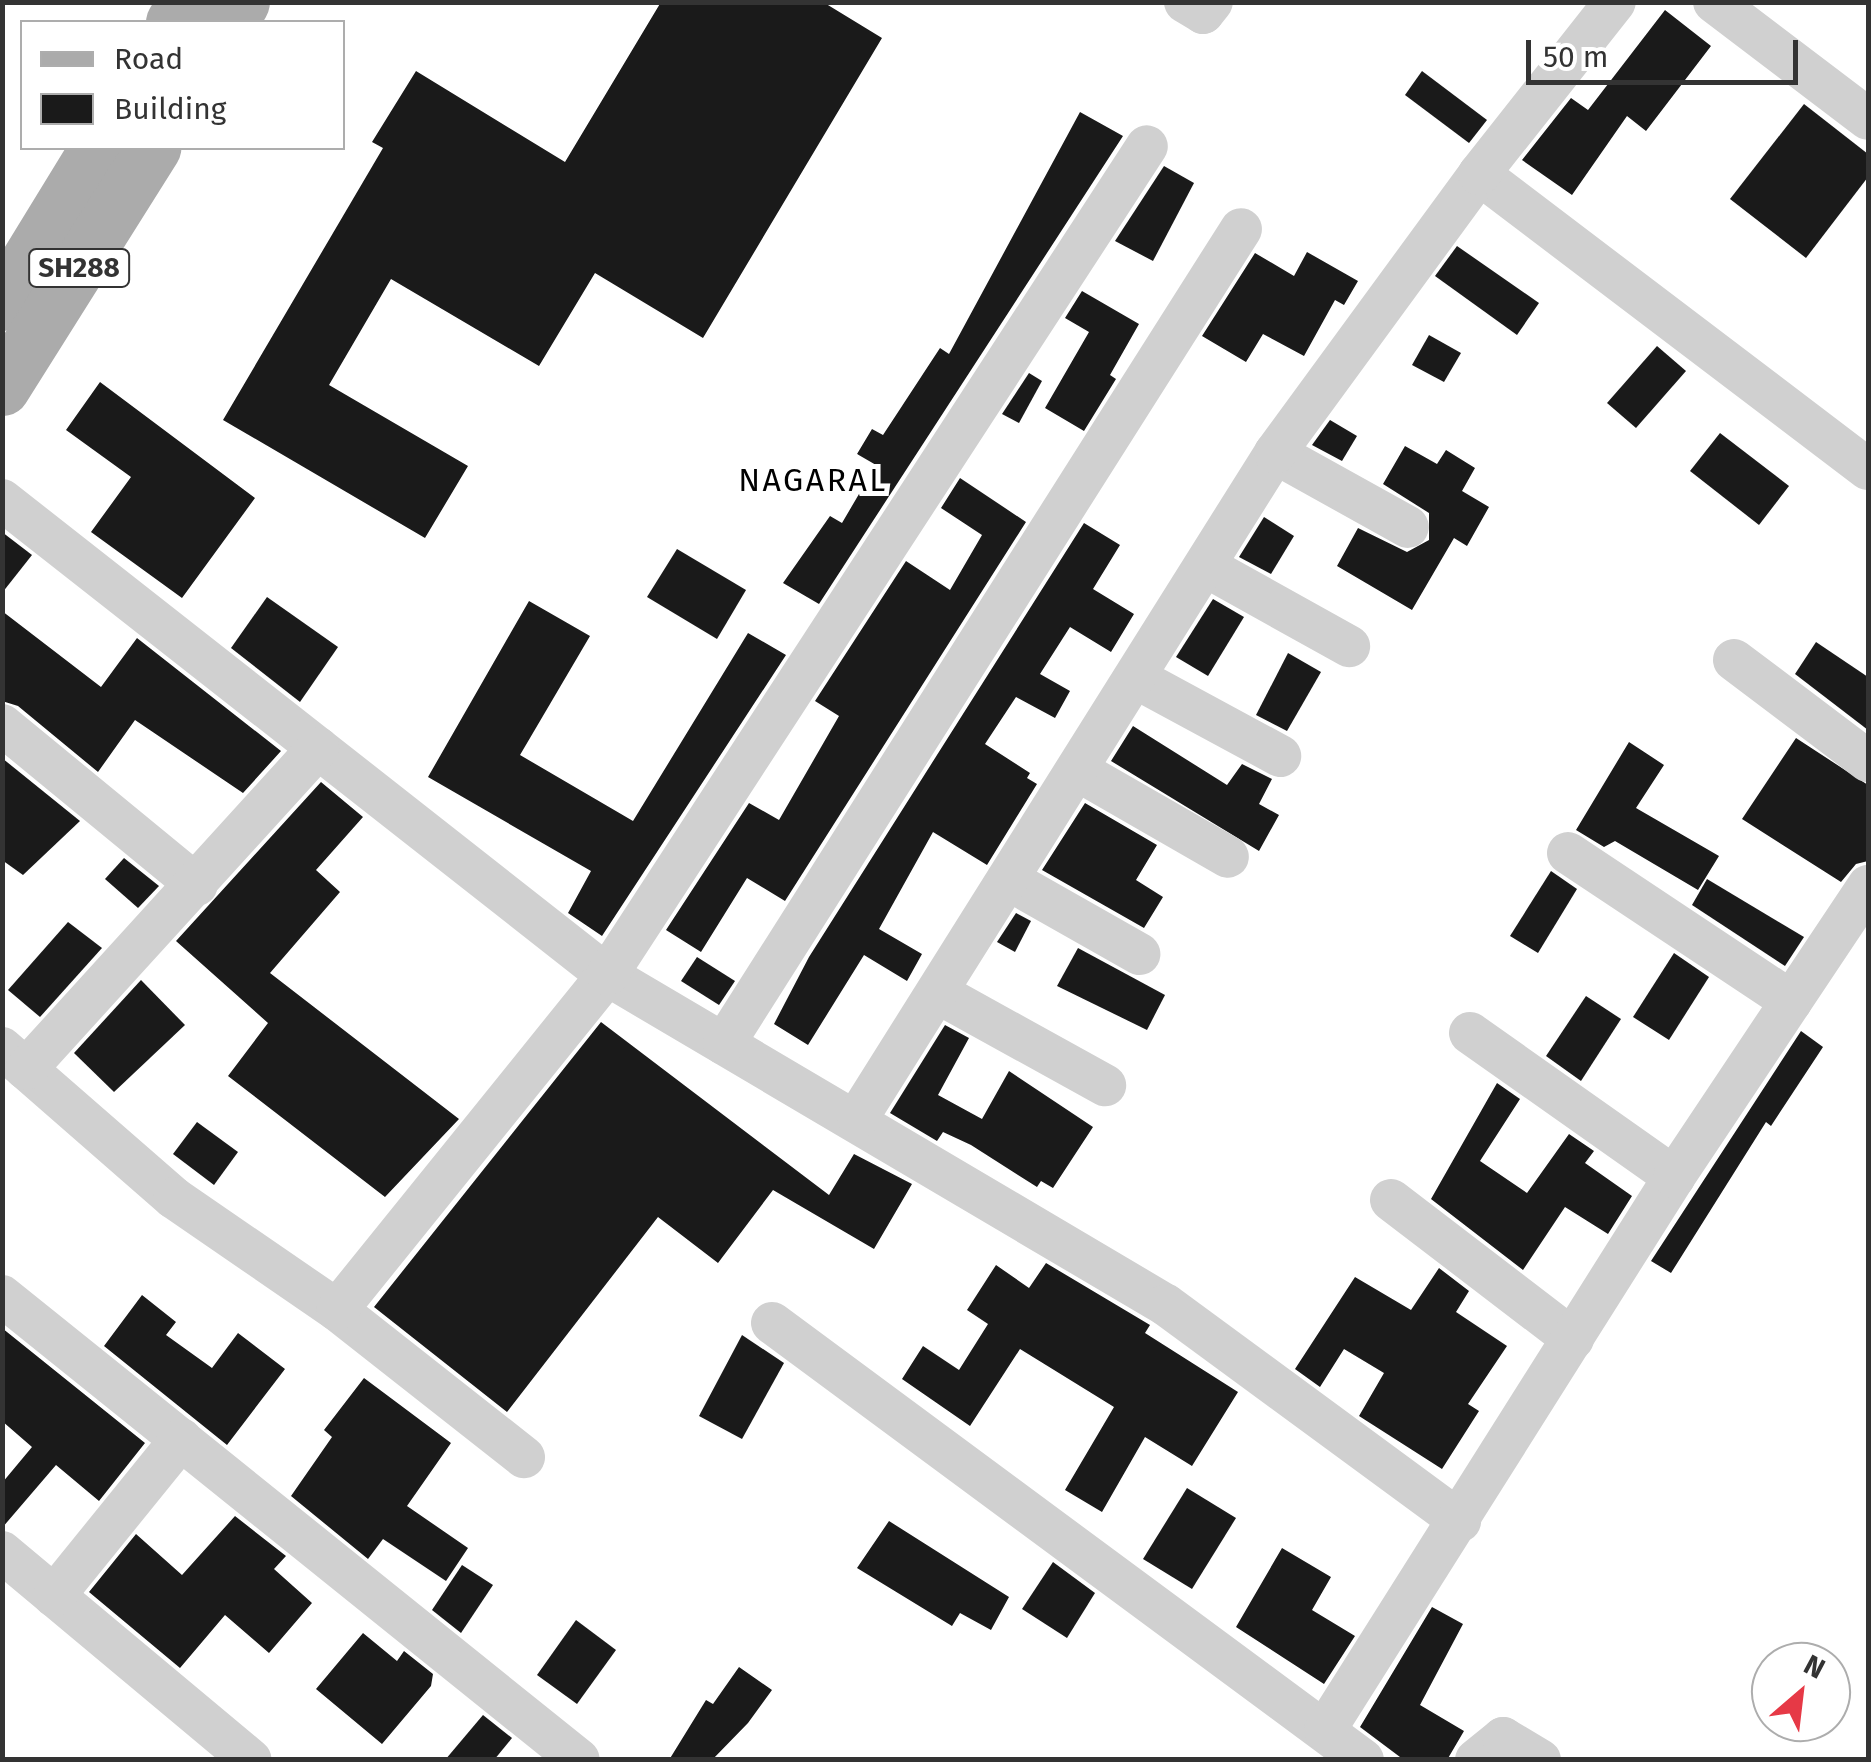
<!DOCTYPE html>
<style>
body{margin:0}
#map{position:relative;width:1871px;height:1762px;overflow:hidden;background:#fff;font-family:"Fira Sans",sans-serif}
div>[style]{position:absolute}
.building>*{inset:0;background:#1a1a1a}
.street>*{height:42px;margin:-21px;padding:0 21px;transform-origin:21px;border-radius:21px;background:#d0d0d0}
.primary>*{height:55px;margin:-27.5px;padding:0 27.5px;transform-origin:27.5px;border-radius:27.5px;background:#ababab}
span{translate:-50% -50%;white-space:nowrap;text-align:center;line-height:1.15;-webkit-text-stroke:10px #fff;paint-order:stroke}
.shield-label span{padding:2px 8px;background:#fff;border:2px solid;border-radius:8px;-webkit-text-stroke-width:0}
.shield-label{font-size:28px;color:#333;font-weight:700}
.neighbourhood-label{font-size:32px;color:#000;letter-spacing:2.5px}
.frame{position:absolute;inset:0;border:5px solid #333;pointer-events:none}
.legend{position:absolute;left:20px;top:20px;width:325px;height:130px;box-sizing:border-box;background:#fff;border:2px solid #adadad;margin:0;padding:12px 18px;list-style:none;font-size:30px;color:#333}
.legend li{display:flex;align-items:center;gap:20px;height:50px}
.legend b{width:50px;border:2px solid #adadad}
.north{position:absolute;left:1751px;top:1642px;width:100px;height:100px;box-sizing:border-box;background:#fff;border:2px solid #adadad;border-radius:50%;rotate:28deg;font-size:28px;font-weight:700;line-height:40px;text-align:center;color:#333}
.north::after{content:'';display:block;margin:auto;width:35px;height:45px;background:#e63946;clip-path:polygon(50% 0,100% 100%,50% 72%,0 100%)}
.scale{position:absolute;left:1526px;top:40px;width:272px;height:45px;box-sizing:border-box;border:5px solid #333;border-top:0;padding-left:12px;font-size:30px;line-height:35px;white-space:nowrap;color:#333;-webkit-text-stroke:8px #fff;paint-order:stroke}
</style>
<div id="map">
<div class="building">
<i style="clip-path:polygon(661px 2px,823px 2px,882px 38px,703px 338px,595px 273px,539px 366px,391px 279px,329px 385px,468px 466px,425px 538px,223px 420px,383px 148px,372px 142px,416px 71px,565px 162px)"></i>
<i style="clip-path:polygon(1665px 10px,1711px 46px,1646px 131px,1627px 116px,1572px 195px,1522px 160px,1571px 98px,1588px 110px)"></i>
<i style="clip-path:polygon(1422px 71px,1487px 120px,1469px 143px,1405px 95px)"></i>
<i style="clip-path:polygon(1804px 104px,1868px 154px,1868px 177px,1806px 258px,1730px 199px)"></i>
<i style="clip-path:polygon(1080px 112px,1123px 136px,819px 604px,783px 583px,830px 516px,842px 523px,876px 465px,857px 454px,872px 429px,883px 435px,940px 348px,949px 354px)"></i>
<i style="clip-path:polygon(1164px 166px,1194px 183px,1153px 261px,1115px 241px)"></i>
<i style="clip-path:polygon(1457px 246px,1539px 303px,1517px 335px,1435px 276px)"></i>
<i style="clip-path:polygon(1307px 252px,1358px 281px,1344px 305px,1335px 300px,1304px 356px,1263px 334px,1246px 362px,1202px 336px,1255px 253px,1294px 276px)"></i>
<i style="clip-path:polygon(1082px 291px,1139px 324px,1110px 375px,1116px 379px,1084px 431px,1045px 408px,1089px 332px,1065px 318px)"></i>
<i style="clip-path:polygon(1429px 335px,1461px 353px,1444px 382px,1412px 365px)"></i>
<i style="clip-path:polygon(1657px 346px,1686px 371px,1636px 428px,1607px 403px)"></i>
<i style="clip-path:polygon(1029px 373px,1042px 381px,1019px 423px,1002px 414px)"></i>
<i style="clip-path:polygon(100px 382px,255px 498px,182px 598px,91px 532px,131px 477px,66px 430px)"></i>
<i style="clip-path:polygon(1330px 420px,1357px 436px,1342px 461px,1312px 445px)"></i>
<i style="clip-path:polygon(1720px 433px,1789px 486px,1759px 525px,1690px 471px)"></i>
<i style="clip-path:polygon(1405px 446px,1437px 464px,1446px 450px,1475px 468px,1462px 491px,1489px 507px,1467px 546px,1454px 538px,1412px 610px,1337px 566px,1358px 528px,1407px 552px,1429px 540px,1429px 513px,1383px 484px)"></i>
<i style="clip-path:polygon(960px 478px,1026px 522px,785px 901px,747px 878px,701px 952px,666px 930px,749px 803px,779px 820px,839px 716px,815px 701px,906px 561px,950px 590px,982px 535px,941px 508px)"></i>
<i style="clip-path:polygon(1264px 517px,1294px 536px,1271px 574px,1239px 557px)"></i>
<i style="clip-path:polygon(1084px 523px,1120px 545px,1093px 589px,1134px 614px,1111px 652px,1070px 627px,1040px 674px,1070px 691px,1055px 718px,1016px 697px,985px 744px,1030px 773px,1027px 778px,1037px 784px,987px 865px,933px 832px,879px 929px,922px 954px,907px 981px,864px 955px,808px 1045px,774px 1024px,809px 957px)"></i>
<i style="clip-path:polygon(2px 532px,32px 555px,2px 593px)"></i>
<i style="clip-path:polygon(677px 549px,746px 590px,717px 639px,647px 597px)"></i>
<i style="clip-path:polygon(267px 597px,338px 647px,300px 702px,231px 648px)"></i>
<i style="clip-path:polygon(1213px 599px,1244px 617px,1208px 676px,1176px 657px)"></i>
<i style="clip-path:polygon(529px 601px,590px 636px,520px 755px,633px 821px,748px 633px,786px 655px,602px 936px,568px 913px,591px 871px,428px 777px)"></i>
<i style="clip-path:polygon(2px 611px,101px 687px,137px 638px,281px 751px,243px 793px,135px 720px,98px 772px,18px 706px,2px 701px)"></i>
<i style="clip-path:polygon(1816px 642px,1868px 677px,1868px 730px,1795px 674px)"></i>
<i style="clip-path:polygon(1288px 653px,1321px 672px,1287px 731px,1256px 715px)"></i>
<i style="clip-path:polygon(1133px 726px,1227px 785px,1242px 764px,1272px 779px,1259px 804px,1279px 815px,1259px 851px,1111px 761px)"></i>
<i style="clip-path:polygon(1796px 738px,1868px 785px,1868px 861px,1856px 864px,1841px 882px,1742px 819px)"></i>
<i style="clip-path:polygon(1629px 742px,1664px 765px,1636px 808px,1719px 856px,1698px 890px,1615px 841px,1604px 847px,1576px 830px)"></i>
<i style="clip-path:polygon(2px 758px,80px 821px,23px 875px,2px 860px)"></i>
<i style="clip-path:polygon(321px 782px,363px 817px,316px 870px,340px 892px,270px 973px,459px 1119px,385px 1197px,228px 1076px,268px 1023px,176px 941px)"></i>
<i style="clip-path:polygon(1085px 803px,1157px 845px,1136px 880px,1163px 897px,1144px 928px,1042px 870px)"></i>
<i style="clip-path:polygon(124px 858px,159px 886px,138px 908px,105px 879px)"></i>
<i style="clip-path:polygon(1551px 871px,1577px 889px,1538px 953px,1510px 936px)"></i>
<i style="clip-path:polygon(1707px 879px,1804px 937px,1785px 966px,1692px 905px)"></i>
<i style="clip-path:polygon(1016px 913px,1031px 921px,1015px 952px,997px 942px)"></i>
<i style="clip-path:polygon(68px 922px,102px 948px,40px 1017px,8px 990px)"></i>
<i style="clip-path:polygon(1078px 948px,1165px 995px,1147px 1030px,1057px 986px)"></i>
<i style="clip-path:polygon(1674px 953px,1709px 977px,1669px 1040px,1633px 1017px)"></i>
<i style="clip-path:polygon(697px 957px,735px 981px,719px 1005px,681px 981px)"></i>
<i style="clip-path:polygon(141px 980px,185px 1025px,114px 1092px,74px 1053px)"></i>
<i style="clip-path:polygon(1586px 996px,1621px 1019px,1581px 1081px,1546px 1056px)"></i>
<i style="clip-path:polygon(601px 1022px,829px 1195px,854px 1154px,912px 1184px,874px 1249px,773px 1190px,718px 1263px,658px 1217px,507px 1412px,374px 1307px)"></i>
<i style="clip-path:polygon(945px 1025px,969px 1038px,938px 1095px,982px 1119px,1009px 1071px,1093px 1127px,1053px 1188px,1041px 1181px,1037px 1187px,971px 1145px,943px 1132px,937px 1141px,890px 1113px)"></i>
<i style="clip-path:polygon(1801px 1031px,1823px 1047px,1771px 1126px,1766px 1122px,1671px 1273px,1651px 1261px)"></i>
<i style="clip-path:polygon(1497px 1083px,1520px 1099px,1480px 1161px,1527px 1193px,1569px 1134px,1594px 1151px,1585px 1163px,1632px 1196px,1608px 1234px,1565px 1207px,1523px 1270px,1431px 1199px)"></i>
<i style="clip-path:polygon(197px 1122px,238px 1152px,214px 1185px,173px 1154px)"></i>
<i style="clip-path:polygon(1046px 1263px,1150px 1325px,1145px 1333px,1238px 1392px,1192px 1466px,1145px 1437px,1102px 1512px,1065px 1490px,1114px 1407px,1020px 1349px,970px 1426px,902px 1379px,923px 1346px,959px 1370px,988px 1324px,967px 1310px,996px 1265px,1029px 1288px)"></i>
<i style="clip-path:polygon(1439px 1268px,1469px 1291px,1456px 1312px,1507px 1346px,1468px 1404px,1479px 1411px,1442px 1469px,1359px 1416px,1384px 1373px,1344px 1349px,1320px 1387px,1295px 1369px,1355px 1277px,1411px 1310px)"></i>
<i style="clip-path:polygon(142px 1295px,176px 1322px,166px 1335px,212px 1368px,238px 1333px,285px 1369px,227px 1445px,104px 1346px)"></i>
<i style="clip-path:polygon(2px 1328px,145px 1443px,99px 1501px,56px 1465px,2px 1528px,2px 1483px,32px 1447px,2px 1421px)"></i>
<i style="clip-path:polygon(742px 1335px,784px 1363px,742px 1439px,699px 1416px)"></i>
<i style="clip-path:polygon(364px 1378px,451px 1443px,407px 1506px,468px 1548px,446px 1581px,383px 1539px,368px 1559px,291px 1496px,332px 1437px,324px 1430px)"></i>
<i style="clip-path:polygon(1187px 1488px,1236px 1518px,1192px 1589px,1143px 1559px)"></i>
<i style="clip-path:polygon(235px 1516px,286px 1556px,274px 1569px,312px 1603px,269px 1653px,225px 1615px,180px 1668px,89px 1592px,136px 1534px,182px 1575px)"></i>
<i style="clip-path:polygon(889px 1521px,1009px 1597px,991px 1630px,960px 1613px,952px 1626px,857px 1568px)"></i>
<i style="clip-path:polygon(1282px 1548px,1331px 1577px,1312px 1610px,1355px 1636px,1324px 1684px,1236px 1627px)"></i>
<i style="clip-path:polygon(1053px 1562px,1095px 1593px,1067px 1638px,1022px 1609px)"></i>
<i style="clip-path:polygon(462px 1565px,493px 1585px,461px 1633px,432px 1610px)"></i>
<i style="clip-path:polygon(1432px 1607px,1463px 1624px,1420px 1705px,1464px 1731px,1447px 1760px,1404px 1760px,1360px 1727px)"></i>
<i style="clip-path:polygon(576px 1620px,616px 1650px,577px 1704px,537px 1675px)"></i>
<i style="clip-path:polygon(363px 1633px,397px 1661px,404px 1651px,433px 1674px,431px 1686px,382px 1744px,316px 1689px)"></i>
<i style="clip-path:polygon(739px 1667px,772px 1690px,748px 1723px,712px 1760px,669px 1760px,706px 1700px,713px 1704px)"></i>
<i style="clip-path:polygon(483px 1715px,512px 1738px,494px 1760px,445px 1760px)"></i>
</div>
<div class="street">
<i style="left:1185px;top:2px;width:21px;rotate:31deg"></i>
<i style="left:1203px;top:13px;width:14px;rotate:-51deg"></i>
<i style="left:1714px;top:2px;width:193px;rotate:37.2deg"></i>
<i style="left:1479px;top:174px;width:488px;rotate:37.2deg"></i>
<i style="left:1275px;top:453px;width:152px;rotate:29.1deg"></i>
<i style="left:2px;top:500px;width:769px;rotate:38.14deg"></i>
<i style="left:607px;top:975px;width:649px;rotate:30.56deg"></i>
<i style="left:1166px;top:1305px;width:365px;rotate:36.3deg"></i>
<i style="left:1205px;top:566px;width:165px;rotate:29.1deg"></i>
<i style="left:1734px;top:660px;width:168px;rotate:37deg"></i>
<i style="left:1136px;top:678px;width:164px;rotate:28.4deg"></i>
<i style="left:2px;top:725px;width:252px;rotate:39.4deg"></i>
<i style="left:1077px;top:770px;width:174px;rotate:29.9deg"></i>
<i style="left:1568px;top:853px;width:268px;rotate:33.6deg"></i>
<i style="left:1009px;top:880px;width:150px;rotate:29.6deg"></i>
<i style="left:938px;top:993px;width:191px;rotate:28.9deg"></i>
<i style="left:1470px;top:1033px;width:250px;rotate:35.2deg"></i>
<i style="left:724px;top:1044px;width:965px;rotate:-57.61deg"></i>
<i style="left:2px;top:1048px;width:228px;rotate:41.1deg"></i>
<i style="left:174px;top:1198px;width:198px;rotate:34.5deg"></i>
<i style="left:337px;top:1310px;width:238px;rotate:38.2deg"></i>
<i style="left:26px;top:1069px;width:434px;rotate:-47.7deg"></i>
<i style="left:858px;top:1117px;width:784px;rotate:-57.87deg"></i>
<i style="left:1275px;top:453px;width:346px;rotate:-53.8deg"></i>
<i style="left:1479px;top:174px;width:219px;rotate:-51.7deg"></i>
<i style="left:1391px;top:1200px;width:229px;rotate:37.4deg"></i>
<i style="left:2px;top:1296px;width:740px;rotate:38.8deg"></i>
<i style="left:337px;top:1310px;width:430px;rotate:-51.1deg"></i>
<i style="left:607px;top:975px;width:989px;rotate:-56.92deg"></i>
<i style="left:772px;top:1323px;width:735px;rotate:36.48deg"></i>
<i style="left:2px;top:1552px;width:324px;rotate:39.9deg"></i>
<i style="left:54px;top:1596px;width:202px;rotate:-51deg"></i>
<i style="left:1325px;top:1730px;width:654px;rotate:-57.74deg"></i>
<i style="left:1674px;top:1177px;width:350px;rotate:-56.3deg"></i>
<i style="left:1476px;top:1760px;width:35px;rotate:-39deg"></i>
<i style="left:1503px;top:1738px;width:43px;rotate:30.7deg"></i>
</div>
<div class="primary">
<i style="left:173px;top:22px;width:23px;rotate:-59deg"></i>
<i style="left:230px;top:22px;width:23px;rotate:-59deg"></i>
<i style="left:2px;top:303px;width:182px;rotate:-58.5deg"></i>
<i style="left:2px;top:388px;width:284px;rotate:-57.8deg"></i>
</div>
<div class="shield-label">
<span style="left:79px;top:268px">SH288</span>
</div>
<div class="neighbourhood-label">
<span style="left:813px;top:480px">NAGARAL</span>
</div>
<div class="frame"></div>
<ul class="legend">
<li><b style="height:12px;background:#ababab"></b>Road</li>
<li><b style="height:28px;background:#1a1a1a"></b>Building</li>
</ul>
<div class="north">N</div>
<div class="scale">50 m</div>
</div>
